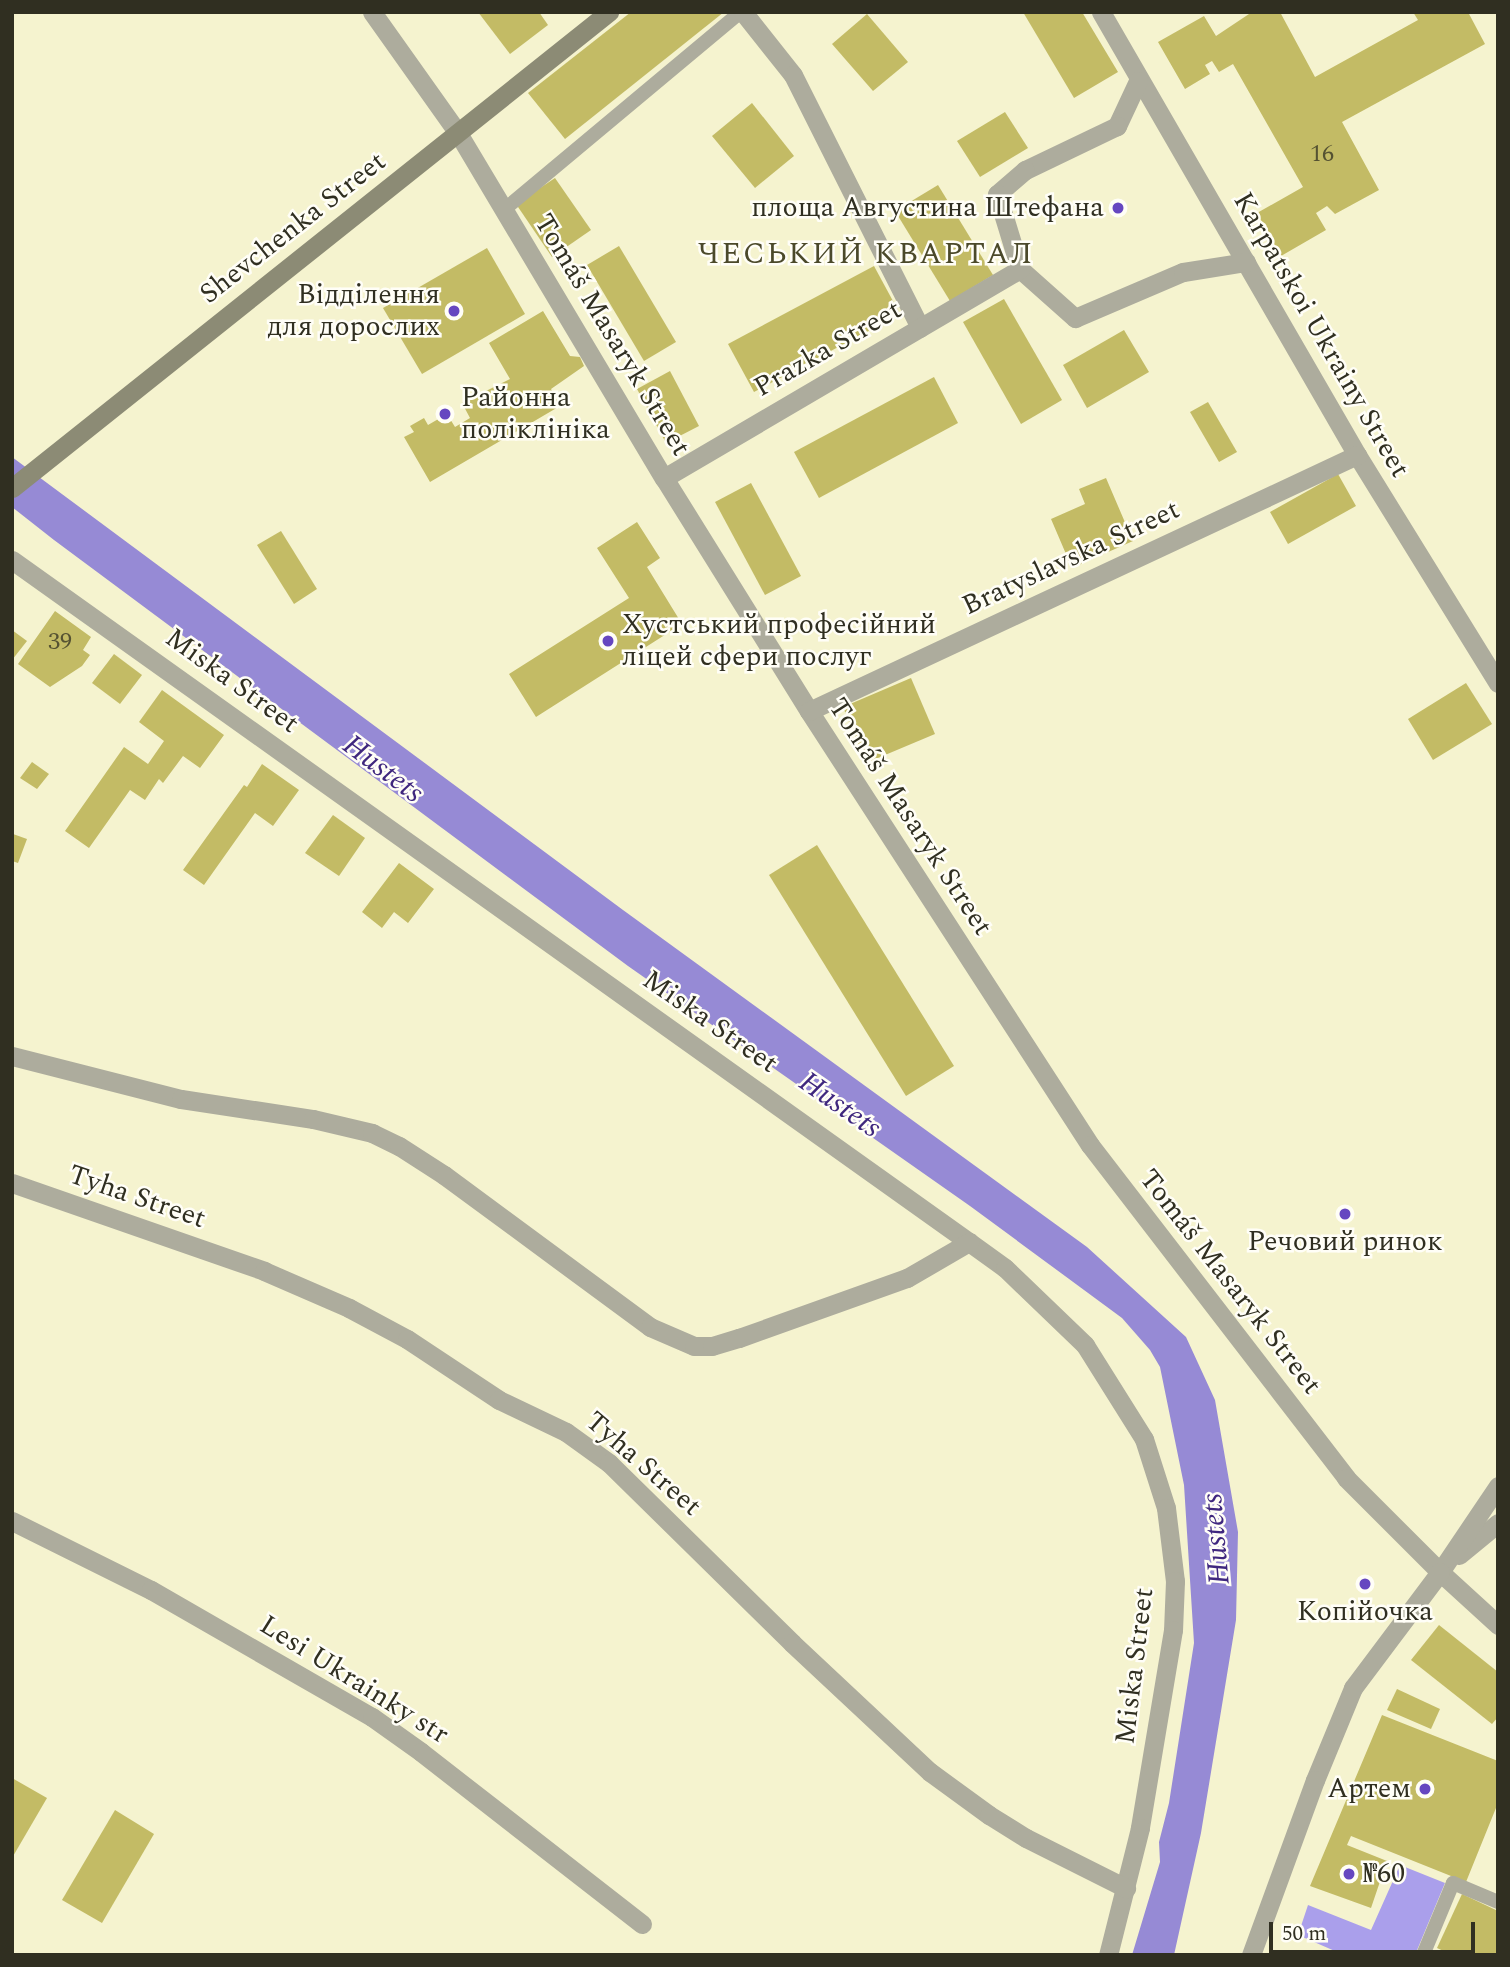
<!DOCTYPE html>
<meta charset="utf-8">
<style>
body{margin:0}
#map{position:relative;width:1510px;height:1967px;overflow:hidden;background:#f5f3cf;font-family:Spectral,serif}
div>[style]{position:absolute}
.forest>*{inset:0;background:#aa9feb}
.water>*{inset:0;background:#968ad5}
.building>*{inset:0;background:#c3bb65}
.service>*{height:14px;margin:-7px;padding:0 7px;transform-origin:7px;border-radius:7px;background:#adac9d}
.pedestrian>*{height:19px;margin:-9.5px;padding:0 9.5px;transform-origin:9.5px;border-radius:9.5px;background:#adac9d}
.minor>*{height:19px;margin:-9.5px;padding:0 9.5px;transform-origin:9.5px;border-radius:9.5px;background:#adac9d}
.secondary>*{height:19px;margin:-9.5px;padding:0 9.5px;transform-origin:9.5px;border-radius:9.5px;background:#8c8b75}
.dots>*{width:19px;height:19px;translate:-50% -50%;box-sizing:border-box;border:4px solid #fffef7;border-radius:50%}
span{translate:-50% -50%;white-space:nowrap;text-align:center;line-height:1.15;-webkit-text-stroke:5px #fffef7;paint-order:stroke}
.number-label{font-size:24px;color:#555232}
.number-label span{-webkit-text-stroke-width:0}
.poi-label{font-size:28px;color:#302f21}
.right{translate:-100% -50%;text-align:right}
.left{translate:0 -50%;text-align:left}
.street-label{font-size:28px;color:#302f21}
.neighbourhood-label{font-size:30px;color:#4b492a;letter-spacing:2px}
.water-label{font-size:30px;color:#3f277e;font-style:italic}
.frame{position:absolute;inset:0;border:14px solid #302f21;pointer-events:none}
.scale{position:absolute;left:1269px;top:1922px;width:206px;height:32px;box-sizing:border-box;border:4px solid #302f21;border-top:0;padding-left:9px;font-size:21px;line-height:24px;white-space:nowrap;color:#302f21;-webkit-text-stroke:5px #fffef7;paint-order:stroke}
</style>
<div id="map">
<div class="forest">
<i style="clip-path:polygon(1400px 1865px,1445px 1883px,1415px 1955px,1344px 1955px,1298px 1935px,1308px 1905px,1371px 1930px)"></i>
</div>
<div class="water">
<i style="clip-path:polygon(12px 457px,623px 910px,1087px 1247px,1186px 1337px,1215px 1400px,1238px 1532px,1236px 1620px,1201px 1833px,1174px 1955px,1132px 1955px,1160px 1862px,1159px 1842px,1169px 1803px,1194px 1643px,1184px 1485px,1160px 1367px,1150px 1350px,1122px 1318px,970px 1206px,628px 966px,54px 540px,12px 507px)"></i>
</div>
<div class="building">
<i style="clip-path:polygon(478px 12px,539px 12px,548px 25px,510px 54px)"></i>
<i style="clip-path:polygon(631px 12px,724px 12px,565px 139px,528px 93px)"></i>
<i style="clip-path:polygon(1023px 12px,1082px 12px,1118px 72px,1074px 98px)"></i>
<i style="clip-path:polygon(1252px 12px,1280px 12px,1315px 77px,1418px 20px,1413px 12px,1468px 12px,1485px 44px,1342px 122px,1379px 190px,1335px 214px,1327px 206px,1316px 213px,1326px 230px,1281px 256px,1257px 213px,1303px 187px,1233px 64px,1219px 72px,1212px 61px,1205px 65px,1210px 74px,1185px 89px,1158px 42px,1204px 16px,1216px 36px)"></i>
<i style="clip-path:polygon(867px 14px,908px 62px,873px 91px,832px 44px)"></i>
<i style="clip-path:polygon(752px 103px,794px 156px,755px 188px,712px 136px)"></i>
<i style="clip-path:polygon(1005px 112px,1028px 148px,980px 177px,957px 141px)"></i>
<i style="clip-path:polygon(555px 178px,591px 230px,552px 257px,516px 204px)"></i>
<i style="clip-path:polygon(938px 185px,993px 275px,950px 301px,895px 211px)"></i>
<i style="clip-path:polygon(619px 246px,676px 342px,644px 361px,587px 265px)"></i>
<i style="clip-path:polygon(487px 248px,525px 314px,422px 374px,383px 308px)"></i>
<i style="clip-path:polygon(874px 266px,900px 314px,754px 392px,728px 344px)"></i>
<i style="clip-path:polygon(1004px 299px,1062px 400px,1021px 424px,963px 322px)"></i>
<i style="clip-path:polygon(543px 311px,570px 356px,580px 357px,584px 366px,551px 389px,560px 406px,430px 482px,404px 437px,414px 432px,410px 426px,424px 418px,428px 425px,447px 414px,455px 427px,470px 418px,462px 403px,510px 379px,489px 343px)"></i>
<i style="clip-path:polygon(1124px 330px,1149px 372px,1087px 408px,1063px 365px)"></i>
<i style="clip-path:polygon(670px 371px,699px 426px,666px 443px,637px 389px)"></i>
<i style="clip-path:polygon(934px 377px,958px 423px,819px 498px,794px 452px)"></i>
<i style="clip-path:polygon(1208px 402px,1237px 452px,1219px 462px,1190px 412px)"></i>
<i style="clip-path:polygon(1338px 474px,1356px 506px,1288px 544px,1270px 512px)"></i>
<i style="clip-path:polygon(1106px 478px,1133px 541px,1072px 568px,1051px 519px,1085px 504px,1079px 489px)"></i>
<i style="clip-path:polygon(751px 483px,801px 576px,765px 595px,715px 502px)"></i>
<i style="clip-path:polygon(637px 522px,660px 558px,647px 567px,682px 624px,536px 717px,509px 674px,629px 598px,597px 548px)"></i>
<i style="clip-path:polygon(281px 531px,317px 589px,294px 604px,257px 545px)"></i>
<i style="clip-path:polygon(55px 611px,91px 637px,83px 650px,90px 655px,82px 666px,50px 687px,18px 664px)"></i>
<i style="clip-path:polygon(12px 630px,27px 641px,12px 660px)"></i>
<i style="clip-path:polygon(114px 654px,142px 675px,120px 704px,92px 683px)"></i>
<i style="clip-path:polygon(911px 678px,935px 734px,866px 763px,843px 707px)"></i>
<i style="clip-path:polygon(1466px 683px,1492px 724px,1433px 760px,1408px 719px)"></i>
<i style="clip-path:polygon(162px 690px,224px 735px,200px 768px,183px 756px,163px 783px,159px 779px,145px 800px,130px 790px,89px 848px,65px 831px,124px 747px,148px 764px,164px 741px,139px 722px)"></i>
<i style="clip-path:polygon(32px 762px,49px 774px,37px 789px,20px 778px)"></i>
<i style="clip-path:polygon(262px 764px,299px 790px,273px 826px,255px 813px,204px 885px,183px 870px,244px 785px,247px 787px)"></i>
<i style="clip-path:polygon(333px 815px,365px 838px,339px 876px,305px 853px)"></i>
<i style="clip-path:polygon(13px 834px,27px 839px,18px 863px,12px 861px)"></i>
<i style="clip-path:polygon(817px 845px,954px 1066px,906px 1096px,769px 875px)"></i>
<i style="clip-path:polygon(399px 863px,434px 889px,408px 923px,394px 912px,382px 928px,362px 912px)"></i>
<i style="clip-path:polygon(1439px 1625px,1498px 1672px,1498px 1717px,1492px 1724px,1411px 1660px)"></i>
<i style="clip-path:polygon(1397px 1689px,1440px 1709px,1431px 1729px,1387px 1710px)"></i>
<i style="clip-path:polygon(1382px 1715px,1498px 1761px,1498px 1803px,1466px 1882px,1351px 1836px,1347px 1845px,1387px 1861px,1371px 1908px,1310px 1886px)"></i>
<i style="clip-path:polygon(12px 1778px,47px 1798px,12px 1858px)"></i>
<i style="clip-path:polygon(115px 1810px,154px 1834px,102px 1923px,62px 1900px)"></i>
<i style="clip-path:polygon(1462px 1894px,1498px 1911px,1498px 1955px,1452px 1955px,1437px 1948px)"></i>
</div>
<div class="service">
<i style="left:505px;top:209px;width:307px;rotate:-39.9deg"></i>
<i style="left:1423px;top:1955px;width:78px;rotate:-67.4deg"></i>
<i style="left:1453px;top:1883px;width:49px;rotate:22.9deg"></i>
</div>
<div class="pedestrian">
<i style="left:1459px;top:1555px;width:50px;rotate:-39.4deg"></i>
<i style="left:1440px;top:1572px;width:104px;rotate:-56deg"></i>
<i style="left:1440px;top:1572px;width:79px;rotate:42.4deg"></i>
</div>
<div class="minor">
<i style="left:372px;top:12px;width:148px;rotate:54.6deg"></i>
<i style="left:458px;top:133px;width:402px;rotate:59.2deg"></i>
<i style="left:664px;top:478px;width:274px;rotate:58.1deg"></i>
<i style="left:809px;top:711px;width:517px;rotate:57.08deg"></i>
<i style="left:1090px;top:1145px;width:420px;rotate:52.4deg"></i>
<i style="left:1346px;top:1478px;width:133px;rotate:45deg"></i>
<i style="left:1440px;top:1572px;width:145px;rotate:126.9deg"></i>
<i style="left:1353px;top:1688px;width:100px;rotate:112.4deg"></i>
<i style="left:1315px;top:1780px;width:186px;rotate:110.1deg"></i>
<i style="left:743px;top:12px;width:80px;rotate:51.6deg"></i>
<i style="left:793px;top:75px;width:283px;rotate:63.3deg"></i>
<i style="left:1101px;top:12px;width:512px;rotate:59.98deg"></i>
<i style="left:1357px;top:455px;width:268px;rotate:58.3deg"></i>
<i style="left:1138px;top:81px;width:50px;rotate:115deg"></i>
<i style="left:1117px;top:126px;width:102px;rotate:154.4deg"></i>
<i style="left:1025px;top:170px;width:37px;rotate:139deg"></i>
<i style="left:997px;top:194px;width:78px;rotate:73deg"></i>
<i style="left:1020px;top:269px;width:74px;rotate:41.7deg"></i>
<i style="left:1075px;top:318px;width:117px;rotate:-23.1deg"></i>
<i style="left:1183px;top:272px;width:64px;rotate:-9deg"></i>
<i style="left:664px;top:478px;width:413px;rotate:-30.4deg"></i>
<i style="left:12px;top:560px;width:1175px;rotate:35.48deg"></i>
<i style="left:969px;top:1242px;width:44px;rotate:35.8deg"></i>
<i style="left:1005px;top:1268px;width:111px;rotate:43.9deg"></i>
<i style="left:1085px;top:1345px;width:111px;rotate:57.9deg"></i>
<i style="left:1144px;top:1439px;width:72px;rotate:72.3deg"></i>
<i style="left:1166px;top:1508px;width:74px;rotate:83deg"></i>
<i style="left:1175px;top:1581px;width:49px;rotate:92.3deg"></i>
<i style="left:1173px;top:1630px;width:201px;rotate:99.5deg"></i>
<i style="left:1140px;top:1828px;width:131px;rotate:104.1deg"></i>
<i style="left:809px;top:711px;width:605px;rotate:-25.04deg"></i>
<i style="left:12px;top:1056px;width:174px;rotate:14.3deg"></i>
<i style="left:181px;top:1099px;width:134px;rotate:8.6deg"></i>
<i style="left:313px;top:1119px;width:61px;rotate:13.3deg"></i>
<i style="left:372px;top:1133px;width:30px;rotate:26deg"></i>
<i style="left:399px;top:1146px;width:54px;rotate:32.8deg"></i>
<i style="left:444px;top:1175px;width:256px;rotate:36.4deg"></i>
<i style="left:650px;top:1327px;width:48px;rotate:23.4deg"></i>
<i style="left:694px;top:1346px;width:18px"></i>
<i style="left:712px;top:1346px;width:28px;rotate:-17deg"></i>
<i style="left:739px;top:1338px;width:178px;rotate:-19.7deg"></i>
<i style="left:907px;top:1278px;width:72px;rotate:-30.1deg"></i>
<i style="left:12px;top:1183px;width:267px;rotate:19.2deg"></i>
<i style="left:264px;top:1271px;width:93px;rotate:23.5deg"></i>
<i style="left:349px;top:1308px;width:66px;rotate:28.1deg"></i>
<i style="left:407px;top:1339px;width:110px;rotate:33.5deg"></i>
<i style="left:499px;top:1400px;width:74px;rotate:25.5deg"></i>
<i style="left:566px;top:1432px;width:53px;rotate:35.8deg"></i>
<i style="left:609px;top:1463px;width:257px;rotate:44.5deg"></i>
<i style="left:792px;top:1643px;width:189px;rotate:43.1deg"></i>
<i style="left:930px;top:1772px;width:73px;rotate:36.1deg"></i>
<i style="left:989px;top:1815px;width:44px;rotate:31.9deg"></i>
<i style="left:1026px;top:1838px;width:112px;rotate:26.6deg"></i>
<i style="left:12px;top:1521px;width:155px;rotate:26.4deg"></i>
<i style="left:151px;top:1590px;width:255px;rotate:29.9deg"></i>
<i style="left:372px;top:1717px;width:60px;rotate:35.5deg"></i>
<i style="left:421px;top:1752px;width:280px;rotate:37.9deg"></i>
</div>
<div class="secondary">
<i style="left:12px;top:488px;width:764px;rotate:-38.57deg"></i>
</div>
<div class="dots">
<i style="left:1118px;top:208px;background:#6647c0"></i>
<i style="left:454px;top:311px;background:#6647c0"></i>
<i style="left:445px;top:414px;background:#6647c0"></i>
<i style="left:608px;top:641px;background:#6647c0"></i>
<i style="left:1345px;top:1214px;background:#6647c0"></i>
<i style="left:1365px;top:1584px;background:#6647c0"></i>
<i style="left:1425px;top:1789px;background:#6647c0"></i>
<i style="left:1349px;top:1874px;background:#6647c0"></i>
</div>
<div class="number-label">
<span style="left:1322px;top:155px">16</span>
<span style="left:60px;top:643px">39</span>
</div>
<div class="poi-label">
<span class="right" style="left:1104px;top:208px">площа Августина Штефана</span>
<span class="right" style="left:440px;top:311px">Відділення<br>для дорослих</span>
<span class="left" style="left:461px;top:414px">Районна<br>поліклініка</span>
<span class="left" style="left:622px;top:641px">Хустський професійний<br>ліцей сфери послуг</span>
<span style="left:1345px;top:1242px">Речовий ринок</span>
<span style="left:1365px;top:1612px">Копійочка</span>
<span class="right" style="left:1411px;top:1789px">Артем</span>
<span class="left" style="left:1363px;top:1874px">№60</span>
</div>
<div class="street-label">
<span style="left:293px;top:228px;rotate:-38deg">Shevchenka Street</span>
<span style="left:612px;top:335px;rotate:59deg">Tomáš Masaryk Street</span>
<span style="left:1321px;top:335px;rotate:60deg">Karpatskoi Ukrainy Street</span>
<span style="left:828px;top:349px;rotate:-30deg">Prazka Street</span>
<span style="left:1071px;top:558px;rotate:-25deg">Bratyslavska Street</span>
<span style="left:232px;top:681px;rotate:36deg">Miska Street</span>
<span style="left:910px;top:817px;rotate:57deg">Tomáš Masaryk Street</span>
<span style="left:710px;top:1022px;rotate:35deg">Miska Street</span>
<span style="left:137px;top:1197px;rotate:19deg">Tyha Street</span>
<span style="left:1230px;top:1282px;rotate:52deg">Tomáš Masaryk Street</span>
<span style="left:643px;top:1464px;rotate:41deg">Tyha Street</span>
<span style="left:1135px;top:1666px;rotate:-83deg">Miska Street</span>
<span style="left:354px;top:1680px;rotate:32deg">Lesi Ukrainky str</span>
</div>
<div class="neighbourhood-label">
<span style="left:866px;top:254px">ЧЕСЬКИЙ КВАРТАЛ</span>
</div>
<div class="water-label">
<span style="left:383px;top:769px;rotate:37deg">Hustets</span>
<span style="left:840px;top:1105px;rotate:35deg">Hustets</span>
<span style="left:1216px;top:1539px;rotate:-95deg">Hustets</span>
</div>
<div class="frame"></div>
<div class="scale">50 m</div>
</div>
